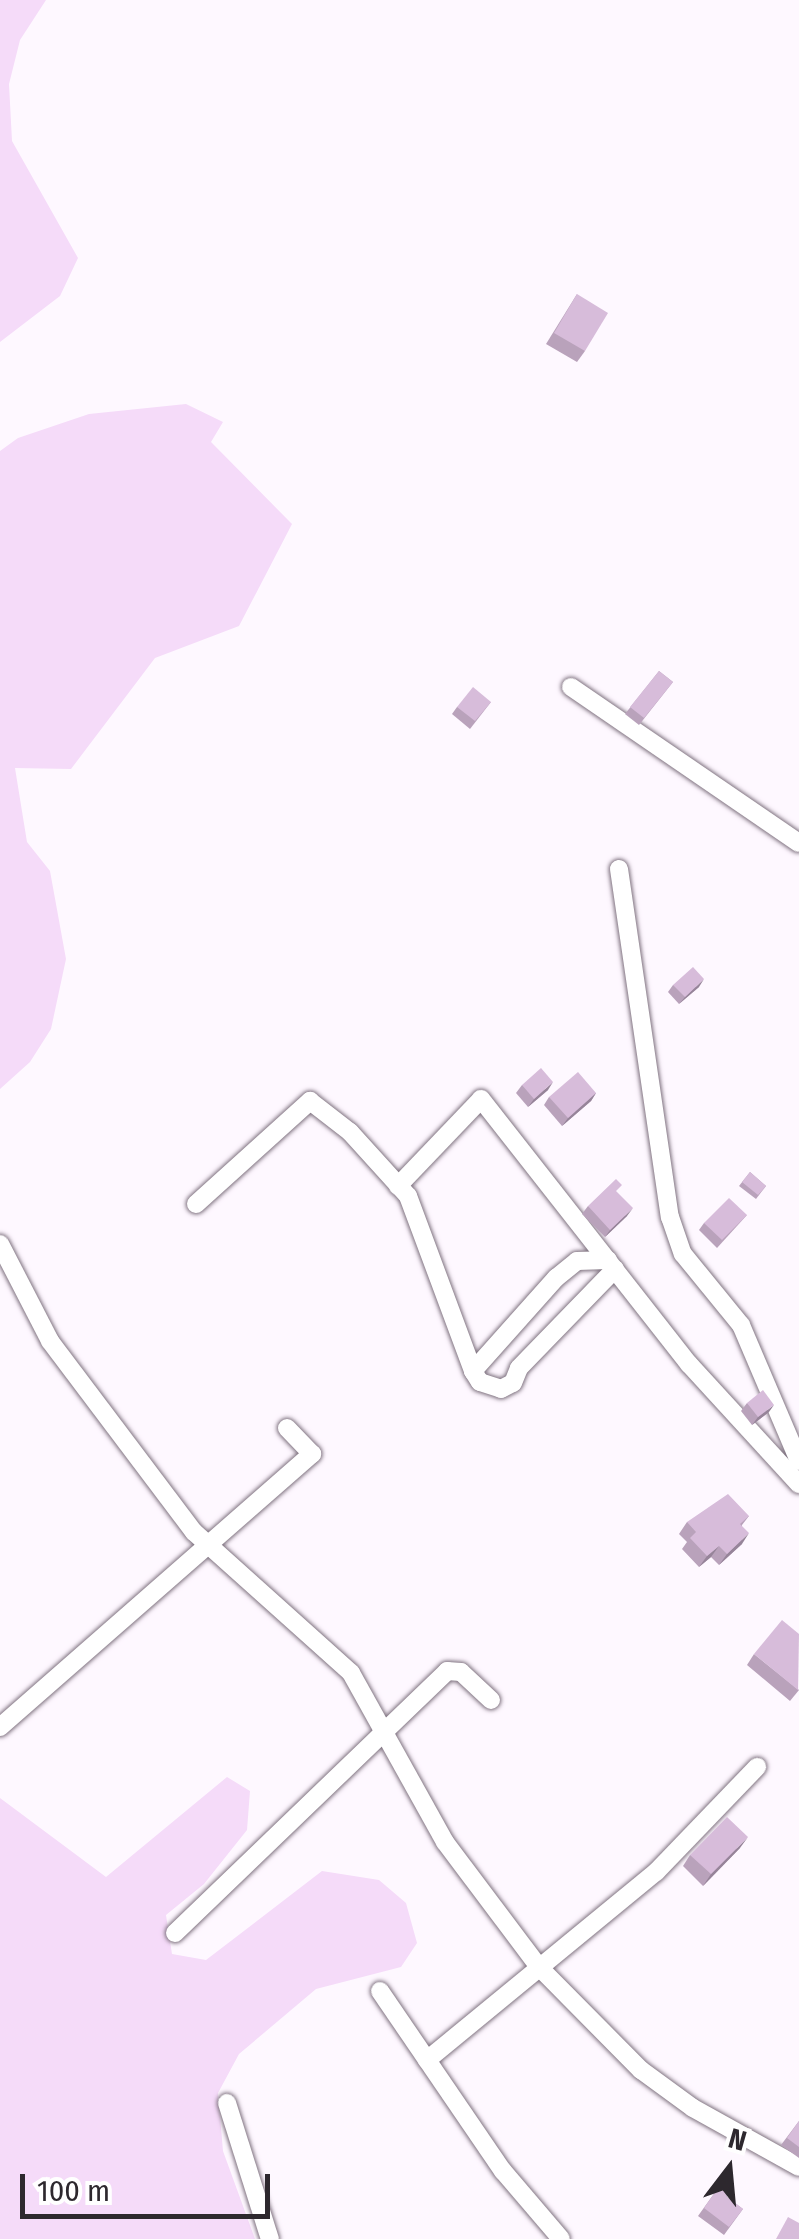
<!DOCTYPE html>
<style>
body{margin:0}
#map{position:relative;width:799px;height:2239px;overflow:hidden;background:#fef8ff;font-family:"Fira Sans Condensed",sans-serif}
div>[style]{position:absolute}
.green>*{inset:0;background:#f5dbf9}
.roads{filter:drop-shadow(0 0 2px #807381) drop-shadow(0 0 2px #807381)}
.minor>*{height:18px;margin:-9px;padding:0 9px;transform-origin:9px;border-radius:9px;background:#fff}
.wall>*{inset:0;background:#b9a2bb}
.shaded-wall>*{inset:0;background:#968499}
.building>*{inset:0;background:#d7bcda}
span{translate:-50% -50%;white-space:nowrap;text-align:center;line-height:1.15;-webkit-text-stroke:10px #fff;paint-order:stroke}
.north{position:absolute;left:679px;top:2119px;width:100px;height:100px;-webkit-text-stroke:8px #fff;paint-order:stroke;rotate:16deg;font-size:28px;font-weight:700;line-height:40px;text-align:center;color:#2d282e}
.north::after{content:'';display:block;margin:auto;width:35px;height:45px;background:#2d282e;clip-path:polygon(50% 0,100% 100%,50% 72%,0 100%)}
.scale{position:absolute;left:20px;top:2174px;width:250px;height:45px;box-sizing:border-box;border:5px solid #2d282e;border-top:0;padding-left:12px;font-size:30px;line-height:35px;white-space:nowrap;color:#2d282e;-webkit-text-stroke:8px #fff;paint-order:stroke}
</style>
<div id="map">
<div class="green">
<i style="clip-path:polygon(0 0,46px 0,20px 40px,9px 84px,12px 141px,78px 258px,60px 296px,0 342px)"></i>
<i style="clip-path:polygon(186px 404px,223px 422px,211px 442px,292px 524px,239px 626px,155px 658px,71px 769px,15px 768px,27px 842px,50px 871px,66px 959px,51px 1029px,30px 1062px,0 1089px,0 451px,18px 438px,89px 414px)"></i>
<i style="clip-path:polygon(227px 1777px,250px 1791px,247px 1830px,204px 1884px,166px 1915px,172px 1954px,206px 1960px,322px 1871px,379px 1880px,406px 1903px,417px 1943px,401px 1967px,316px 1989px,239px 2054px,218px 2093px,223px 2151px,255px 2239px,0 2239px,0 1798px,106px 1877px)"></i>
</div>
<div class="roads">
<div class="minor">
<i style="left:571px;top:687px;width:276px;rotate:34.4deg"></i>
<i style="left:619px;top:869px;width:352px;rotate:81.7deg"></i>
<i style="left:670px;top:1217px;width:39px;rotate:71deg"></i>
<i style="left:683px;top:1254px;width:92px;rotate:50.8deg"></i>
<i style="left:741px;top:1325px;width:148px;rotate:66.9deg"></i>
<i style="left:398px;top:1186px;width:120px;rotate:-46.3deg"></i>
<i style="left:481px;top:1099px;width:337px;rotate:51.9deg"></i>
<i style="left:689px;top:1364px;width:163px;rotate:47.5deg"></i>
<i style="left:196px;top:1204px;width:154px;rotate:-42.1deg"></i>
<i style="left:310px;top:1101px;width:51px;rotate:37.8deg"></i>
<i style="left:350px;top:1132px;width:86px;rotate:47.8deg"></i>
<i style="left:408px;top:1196px;width:187px;rotate:69.6deg"></i>
<i style="left:473px;top:1371px;width:125px;rotate:-48.3deg"></i>
<i style="left:556px;top:1278px;width:27px;rotate:-39deg"></i>
<i style="left:577px;top:1261px;width:31px;rotate:-2deg"></i>
<i style="left:0;top:1244px;width:109px;rotate:62.7deg"></i>
<i style="left:50px;top:1341px;width:239px;rotate:53deg"></i>
<i style="left:194px;top:1532px;width:211px;rotate:41.9deg"></i>
<i style="left:351px;top:1673px;width:193px;rotate:60.9deg"></i>
<i style="left:445px;top:1842px;width:156px;rotate:53.1deg"></i>
<i style="left:539px;top:1967px;width:145px;rotate:45.3deg"></i>
<i style="left:641px;top:2070px;width:64px;rotate:36.2deg"></i>
<i style="left:693px;top:2108px;width:121px;rotate:29.1deg"></i>
<i style="left:473px;top:1371px;width:13px;rotate:58deg"></i>
<i style="left:480px;top:1382px;width:22px;rotate:18deg"></i>
<i style="left:501px;top:1389px;width:13px;rotate:-27deg"></i>
<i style="left:513px;top:1383px;width:16px;rotate:-68deg"></i>
<i style="left:519px;top:1368px;width:138px;rotate:-45.9deg"></i>
<i style="left:0;top:1727px;width:415px;rotate:-41.2deg"></i>
<i style="left:312px;top:1454px;width:36px;rotate:-134deg"></i>
<i style="left:175px;top:1933px;width:378px;rotate:-43.9deg"></i>
<i style="left:447px;top:1671px;width:14px;rotate:4deg"></i>
<i style="left:461px;top:1672px;width:41px;rotate:43deg"></i>
<i style="left:380px;top:1991px;width:218px;rotate:55.7deg"></i>
<i style="left:503px;top:2171px;width:89px;rotate:49.5deg"></i>
<i style="left:427px;top:2060px;width:296px;rotate:-39.4deg"></i>
<i style="left:656px;top:1872px;width:146px;rotate:-46.1deg"></i>
<i style="left:227px;top:2103px;width:143px;rotate:72.5deg"></i>
</div>
</div>
<div class="wall">
<i style="clip-path:polygon(577px 294px,585px 351px,577px 362px,546px 344px)"></i>
<i style="clip-path:polygon(659px 671px,673px 682px,639px 725px,625px 714px)"></i>
<i style="clip-path:polygon(491px 702px,470px 729px,452px 714px,457px 707px)"></i>
<i style="clip-path:polygon(673px 985px,699px 987px,679px 1004px,668px 992px)"></i>
<i style="clip-path:polygon(522px 1085px,548px 1090px,528px 1107px,516px 1093px)"></i>
<i style="clip-path:polygon(596px 1093px,591px 1101px,562px 1126px,544px 1105px,549px 1097px)"></i>
<i style="clip-path:polygon(750px 1172px,766px 1186px,756px 1199px,739px 1186px)"></i>
<i style="clip-path:polygon(588px 1206px,627px 1216px,605px 1237px,582px 1214px)"></i>
<i style="clip-path:polygon(747px 1215px,717px 1248px,699px 1230px,704px 1223px)"></i>
<i style="clip-path:polygon(747px 1403px,769px 1412px,752px 1425px,741px 1411px)"></i>
<i style="clip-path:polygon(749px 1516px,742px 1525px,742px 1544px,719px 1565px,711px 1557px,699px 1567px,682px 1549px,687px 1542px,679px 1534px,687px 1522px)"></i>
<i style="clip-path:polygon(754px 1654px,799px 1690px,790px 1701px,747px 1665px)"></i>
<i style="clip-path:polygon(740px 1848px,703px 1886px,683px 1866px,690px 1855px)"></i>
<i style="clip-path:polygon(799px 2121px,799px 2158px,781px 2145px)"></i>
<i style="clip-path:polygon(723px 2181px,727px 2197px,743px 2209px,724px 2235px,698px 2216px)"></i>
</div>
<div class="shaded-wall">
<i style="clip-path:polygon(704px 979px,699px 987px,679px 1004px,685px 997px)"></i>
<i style="clip-path:polygon(553px 1082px,548px 1090px,528px 1107px,534px 1099px)"></i>
<i style="clip-path:polygon(596px 1093px,591px 1101px,562px 1126px,568px 1118px)"></i>
<i style="clip-path:polygon(633px 1208px,627px 1216px,605px 1237px,610px 1230px)"></i>
<i style="clip-path:polygon(774px 1405px,769px 1412px,752px 1425px,758px 1417px)"></i>
<i style="clip-path:polygon(749px 1533px,742px 1544px,719px 1565px,727px 1554px)"></i>
<i style="clip-path:polygon(719px 1546px,711px 1557px,699px 1567px,707px 1556px)"></i>
<i style="clip-path:polygon(748px 1837px,740px 1848px,703px 1886px,711px 1874px)"></i>
</div>
<div class="building">
<i style="clip-path:polygon(577px 294px,608px 313px,585px 351px,554px 333px)"></i>
<i style="clip-path:polygon(659px 671px,673px 682px,644px 718px,630px 707px)"></i>
<i style="clip-path:polygon(473px 687px,491px 702px,475px 721px,457px 707px)"></i>
<i style="clip-path:polygon(693px 967px,704px 979px,685px 997px,673px 985px)"></i>
<i style="clip-path:polygon(541px 1068px,553px 1082px,534px 1099px,522px 1085px)"></i>
<i style="clip-path:polygon(578px 1072px,596px 1093px,568px 1118px,549px 1097px)"></i>
<i style="clip-path:polygon(750px 1172px,766px 1186px,758px 1195px,742px 1182px)"></i>
<i style="clip-path:polygon(616px 1179px,622px 1185px,616px 1191px,633px 1208px,610px 1230px,588px 1206px)"></i>
<i style="clip-path:polygon(729px 1198px,747px 1215px,722px 1240px,704px 1223px)"></i>
<i style="clip-path:polygon(763px 1390px,774px 1405px,758px 1417px,747px 1403px)"></i>
<i style="clip-path:polygon(728px 1494px,749px 1516px,740px 1524px,749px 1533px,727px 1554px,719px 1546px,707px 1556px,690px 1538px,696px 1532px,687px 1522px)"></i>
<i style="clip-path:polygon(782px 1620px,799px 1634px,798px 1690px,754px 1654px)"></i>
<i style="clip-path:polygon(727px 1817px,748px 1837px,711px 1874px,690px 1855px)"></i>
<i style="clip-path:polygon(799px 2121px,799px 2147px,787px 2138px)"></i>
<i style="clip-path:polygon(723px 2181px,733px 2188px,726px 2196px,743px 2209px,729px 2227px,704px 2208px)"></i>
<i style="clip-path:polygon(788px 2217px,799px 2223px,799px 2239px,776px 2239px)"></i>
</div>
<div class="north">N</div>
<div class="scale">100 m</div>
</div>
